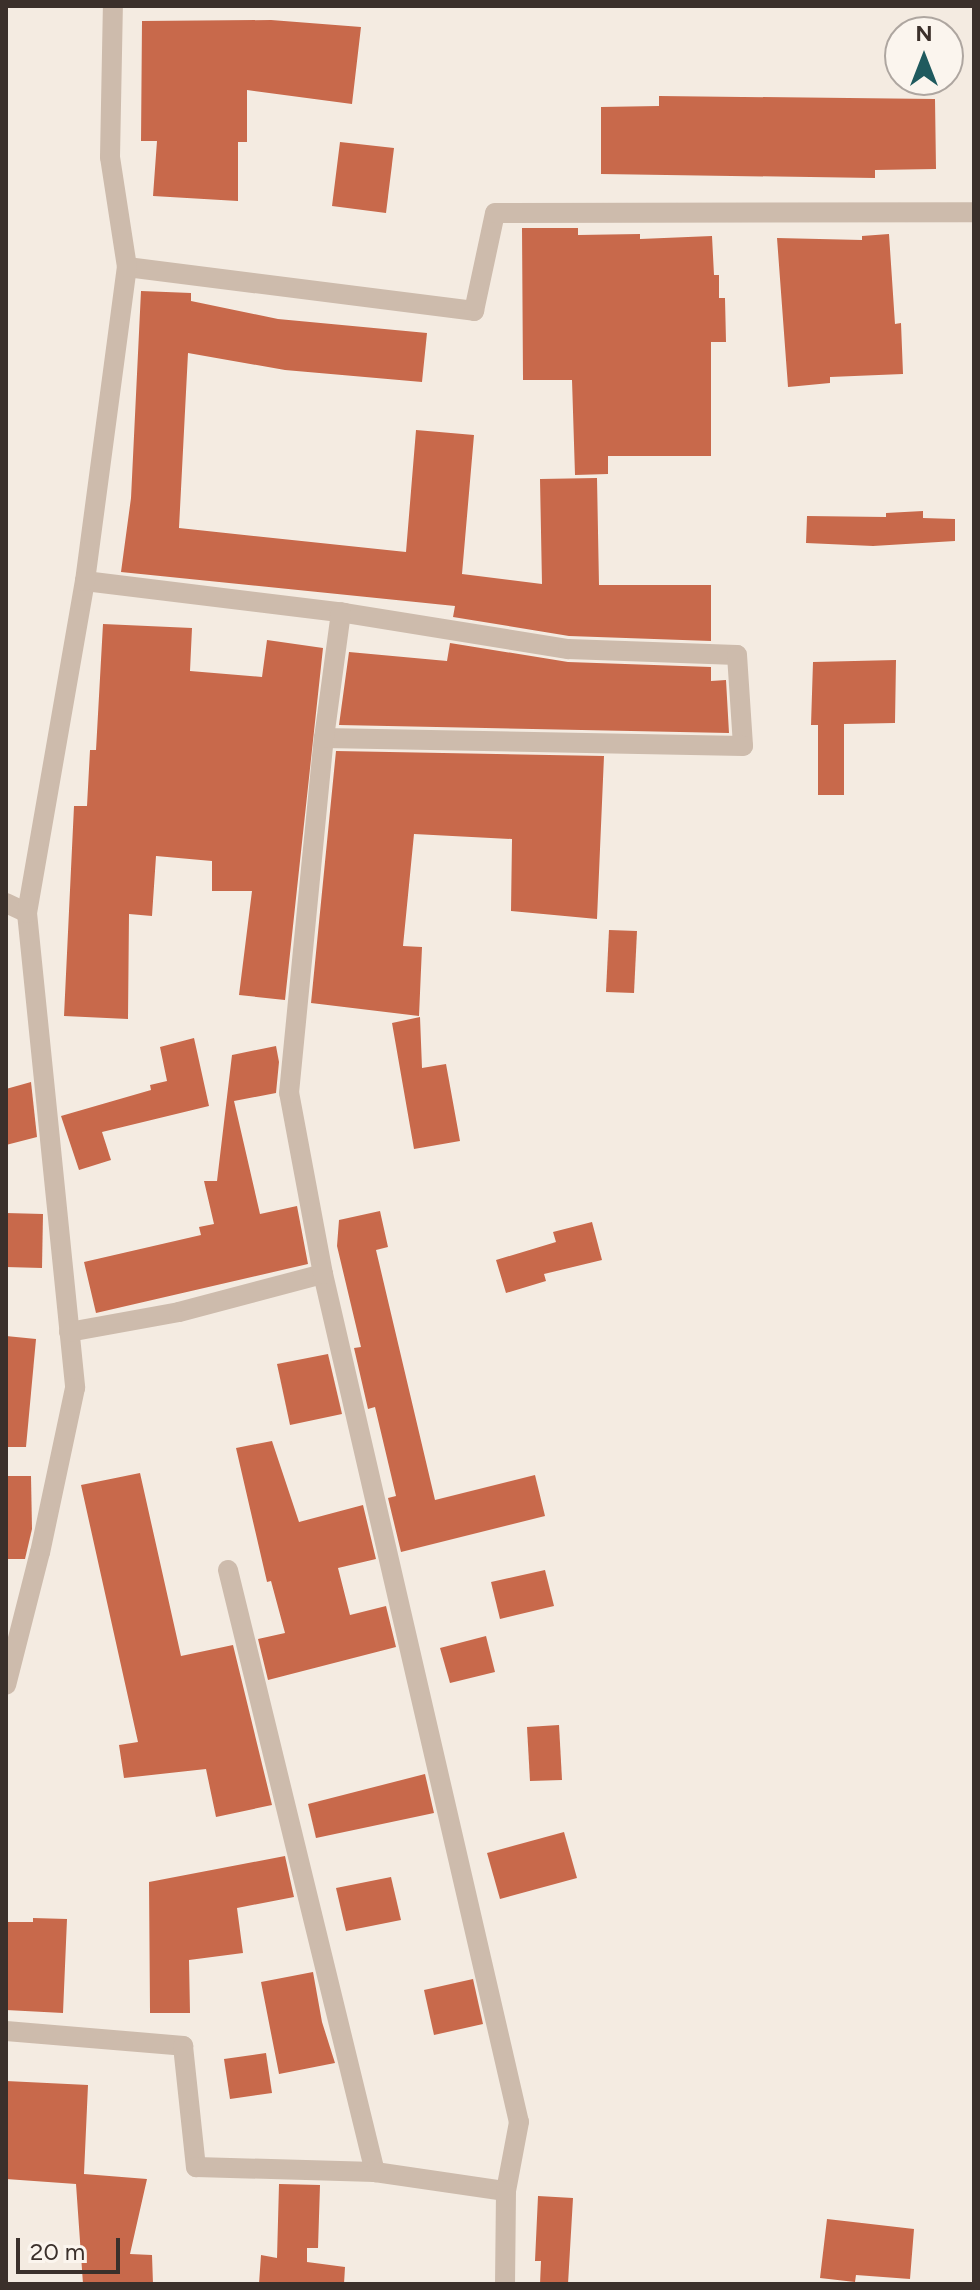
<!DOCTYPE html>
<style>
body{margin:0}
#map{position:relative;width:980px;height:2290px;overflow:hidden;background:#f4ebe1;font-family:Figtree,sans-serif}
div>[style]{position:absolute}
.building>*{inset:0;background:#c8694b}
.minor>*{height:20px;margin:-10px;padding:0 10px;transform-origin:10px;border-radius:10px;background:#cdbbac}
span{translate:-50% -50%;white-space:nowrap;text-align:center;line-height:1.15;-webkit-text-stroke:7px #fbf5ee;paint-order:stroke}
.frame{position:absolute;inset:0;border:8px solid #3b302b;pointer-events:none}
.north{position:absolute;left:884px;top:16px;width:80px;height:80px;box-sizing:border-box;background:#fbf5ee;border:2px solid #aea6a0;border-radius:50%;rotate:0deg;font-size:22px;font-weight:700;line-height:32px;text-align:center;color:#3b302b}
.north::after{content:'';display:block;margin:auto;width:28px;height:36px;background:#1f5a5e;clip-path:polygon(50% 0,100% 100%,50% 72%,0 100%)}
.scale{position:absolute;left:16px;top:2238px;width:104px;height:36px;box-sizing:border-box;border:4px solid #3b302b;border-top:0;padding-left:10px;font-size:24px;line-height:28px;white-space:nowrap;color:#3b302b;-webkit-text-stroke:6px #fbf5ee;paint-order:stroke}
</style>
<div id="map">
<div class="building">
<i style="clip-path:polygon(271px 20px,361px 27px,352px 104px,247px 90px,247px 142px,238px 142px,238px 201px,153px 196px,157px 141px,141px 141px,142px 21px)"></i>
<i style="clip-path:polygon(659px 96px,935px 99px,936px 169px,875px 170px,875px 178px,601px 174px,601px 107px,659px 106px)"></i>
<i style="clip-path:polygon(340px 142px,394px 148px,386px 213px,332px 206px)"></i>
<i style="clip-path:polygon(522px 228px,578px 228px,578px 235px,640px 234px,640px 239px,712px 236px,714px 275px,719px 275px,719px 298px,725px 298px,726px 342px,711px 342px,711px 456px,608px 456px,608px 474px,575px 475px,572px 380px,523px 380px)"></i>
<i style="clip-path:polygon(889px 234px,895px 324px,901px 323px,903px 374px,830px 377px,830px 383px,788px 387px,777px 238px,862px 240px,862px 236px)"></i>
<i style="clip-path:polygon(141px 291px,191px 293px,191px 301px,278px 319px,427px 333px,422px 382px,285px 370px,188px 353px,179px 528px,406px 552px,416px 430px,474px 435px,462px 574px,542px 584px,540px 479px,597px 478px,599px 585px,711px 585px,711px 641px,569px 636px,453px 617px,455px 606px,121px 572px,131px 498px)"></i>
<i style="clip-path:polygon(923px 511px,923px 518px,955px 519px,955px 541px,873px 546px,806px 543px,807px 516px,886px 517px,886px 513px)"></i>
<i style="clip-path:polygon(103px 624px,192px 628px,190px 671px,262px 677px,267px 640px,323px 648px,285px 1000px,239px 995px,252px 891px,212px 891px,212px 861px,156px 856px,152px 916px,129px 914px,128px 1019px,64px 1016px,74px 806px,87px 806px,90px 750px,96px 750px)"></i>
<i style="clip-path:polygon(450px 643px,568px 662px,711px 667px,711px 681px,726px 680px,729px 733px,339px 725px,349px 652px,447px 661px)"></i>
<i style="clip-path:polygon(896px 660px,895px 723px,844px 724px,844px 795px,818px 795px,818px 725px,811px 725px,813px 662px)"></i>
<i style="clip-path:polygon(336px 751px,604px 756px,597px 919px,511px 911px,512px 839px,414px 834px,403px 946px,422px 947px,419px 1016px,311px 1003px)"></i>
<i style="clip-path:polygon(609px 930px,637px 931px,634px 993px,606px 992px)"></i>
<i style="clip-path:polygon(420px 1017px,422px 1068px,446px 1064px,460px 1141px,414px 1149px,392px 1023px)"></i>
<i style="clip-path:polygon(194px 1038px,209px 1106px,102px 1132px,111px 1160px,79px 1170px,61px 1116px,151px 1090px,150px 1085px,167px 1081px,160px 1047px)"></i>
<i style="clip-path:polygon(276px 1046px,279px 1062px,276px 1093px,234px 1101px,260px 1214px,297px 1206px,308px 1264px,96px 1313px,84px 1262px,201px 1235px,199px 1227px,214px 1224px,204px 1181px,217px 1181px,232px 1055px)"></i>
<i style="clip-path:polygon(31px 1082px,37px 1137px,6px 1145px,6px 1089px)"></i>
<i style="clip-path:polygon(380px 1211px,388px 1247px,376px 1250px,435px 1500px,535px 1475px,545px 1516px,401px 1552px,388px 1498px,396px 1496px,375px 1407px,368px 1409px,354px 1348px,361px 1347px,337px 1246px,339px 1220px)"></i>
<i style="clip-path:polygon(6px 1213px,43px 1214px,42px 1268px,6px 1267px)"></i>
<i style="clip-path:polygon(592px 1222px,602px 1260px,544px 1274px,546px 1281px,506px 1293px,496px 1260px,556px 1242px,553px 1232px)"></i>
<i style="clip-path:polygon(6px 1336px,36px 1339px,26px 1447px,6px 1447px)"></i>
<i style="clip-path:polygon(328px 1354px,342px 1414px,290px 1425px,277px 1364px)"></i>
<i style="clip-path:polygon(272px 1441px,299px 1522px,363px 1505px,376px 1559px,338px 1568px,350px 1615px,386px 1606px,396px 1647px,268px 1680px,258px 1639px,285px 1633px,271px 1581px,267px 1582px,236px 1448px)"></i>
<i style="clip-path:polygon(140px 1473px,181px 1656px,233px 1645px,272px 1805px,216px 1817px,206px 1769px,124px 1778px,119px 1745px,138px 1742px,81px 1485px)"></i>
<i style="clip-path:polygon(6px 1476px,31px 1476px,32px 1529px,25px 1559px,6px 1559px)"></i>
<i style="clip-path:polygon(545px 1570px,554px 1606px,500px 1619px,491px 1582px)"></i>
<i style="clip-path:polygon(486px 1636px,495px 1672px,450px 1683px,440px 1648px)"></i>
<i style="clip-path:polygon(559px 1725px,562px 1780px,530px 1781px,527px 1727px)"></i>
<i style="clip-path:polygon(425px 1774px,434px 1813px,316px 1838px,308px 1804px)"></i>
<i style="clip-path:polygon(564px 1832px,577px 1878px,500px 1899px,487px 1853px)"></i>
<i style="clip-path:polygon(285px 1856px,294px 1897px,237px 1908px,243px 1953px,189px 1960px,190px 2013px,150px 2013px,149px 1882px)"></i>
<i style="clip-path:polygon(391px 1877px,401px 1920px,346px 1931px,336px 1888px)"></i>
<i style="clip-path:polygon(33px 1918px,67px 1919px,63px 2013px,6px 2010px,6px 1922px,33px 1922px)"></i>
<i style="clip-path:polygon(313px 1972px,322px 2022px,335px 2063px,279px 2074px,261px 1982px)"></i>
<i style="clip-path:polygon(473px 1979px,483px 2024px,434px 2035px,424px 1990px)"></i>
<i style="clip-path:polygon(266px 2053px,272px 2093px,230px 2099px,224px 2059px)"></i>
<i style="clip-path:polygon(6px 2081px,88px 2085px,84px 2174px,147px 2179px,130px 2254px,152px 2255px,153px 2284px,83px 2284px,76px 2184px,6px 2179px)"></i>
<i style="clip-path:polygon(279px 2184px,320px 2185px,318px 2248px,307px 2248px,307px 2262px,345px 2267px,344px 2284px,259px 2284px,261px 2255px,277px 2258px)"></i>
<i style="clip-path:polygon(538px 2196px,573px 2198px,568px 2284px,540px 2284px,541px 2261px,535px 2261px)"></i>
<i style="clip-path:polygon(827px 2219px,914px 2229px,910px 2279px,856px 2275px,855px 2282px,820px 2278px)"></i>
</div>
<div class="minor">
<i style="left:127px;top:267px;width:350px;rotate:7.2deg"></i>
<i style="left:474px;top:311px;width:100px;rotate:-77.9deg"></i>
<i style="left:495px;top:213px;width:479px;rotate:-0.1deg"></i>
<i style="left:85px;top:581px;width:262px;rotate:7deg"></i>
<i style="left:345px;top:613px;width:226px;rotate:9.2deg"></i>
<i style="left:568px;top:649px;width:169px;rotate:2deg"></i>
<i style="left:737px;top:655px;width:91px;rotate:86.2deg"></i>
<i style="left:743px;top:746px;width:419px;rotate:-178.9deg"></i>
<i style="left:6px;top:903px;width:23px;rotate:25deg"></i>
<i style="left:27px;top:913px;width:477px;rotate:84.2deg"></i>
<i style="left:75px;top:1388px;width:168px;rotate:102deg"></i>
<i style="left:40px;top:1552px;width:137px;rotate:104.3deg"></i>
<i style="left:27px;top:913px;width:337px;rotate:-80.1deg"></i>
<i style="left:85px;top:581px;width:317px;rotate:-82.4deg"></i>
<i style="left:127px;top:267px;width:111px;rotate:-98.8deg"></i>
<i style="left:110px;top:157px;width:151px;rotate:-88.9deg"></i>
<i style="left:323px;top:1274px;width:870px;rotate:76.99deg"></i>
<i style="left:519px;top:2122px;width:70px;rotate:100.7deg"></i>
<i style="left:69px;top:1332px;width:112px;rotate:-10.3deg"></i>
<i style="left:179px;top:1312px;width:149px;rotate:-14.8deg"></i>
<i style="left:323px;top:1274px;width:184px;rotate:-100.6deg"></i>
<i style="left:289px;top:1093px;width:357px;rotate:-84.4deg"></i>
<i style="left:324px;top:738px;width:127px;rotate:-82.3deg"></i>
<i style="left:228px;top:1570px;width:620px;rotate:76.28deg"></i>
<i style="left:6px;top:2031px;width:178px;rotate:4.8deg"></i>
<i style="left:183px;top:2046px;width:122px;rotate:83.9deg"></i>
<i style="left:196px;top:2167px;width:179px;rotate:1.6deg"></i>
<i style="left:375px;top:2172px;width:132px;rotate:8.3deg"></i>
<i style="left:506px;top:2191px;width:93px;rotate:90.6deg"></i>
</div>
<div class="frame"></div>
<div class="north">N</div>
<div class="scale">20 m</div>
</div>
